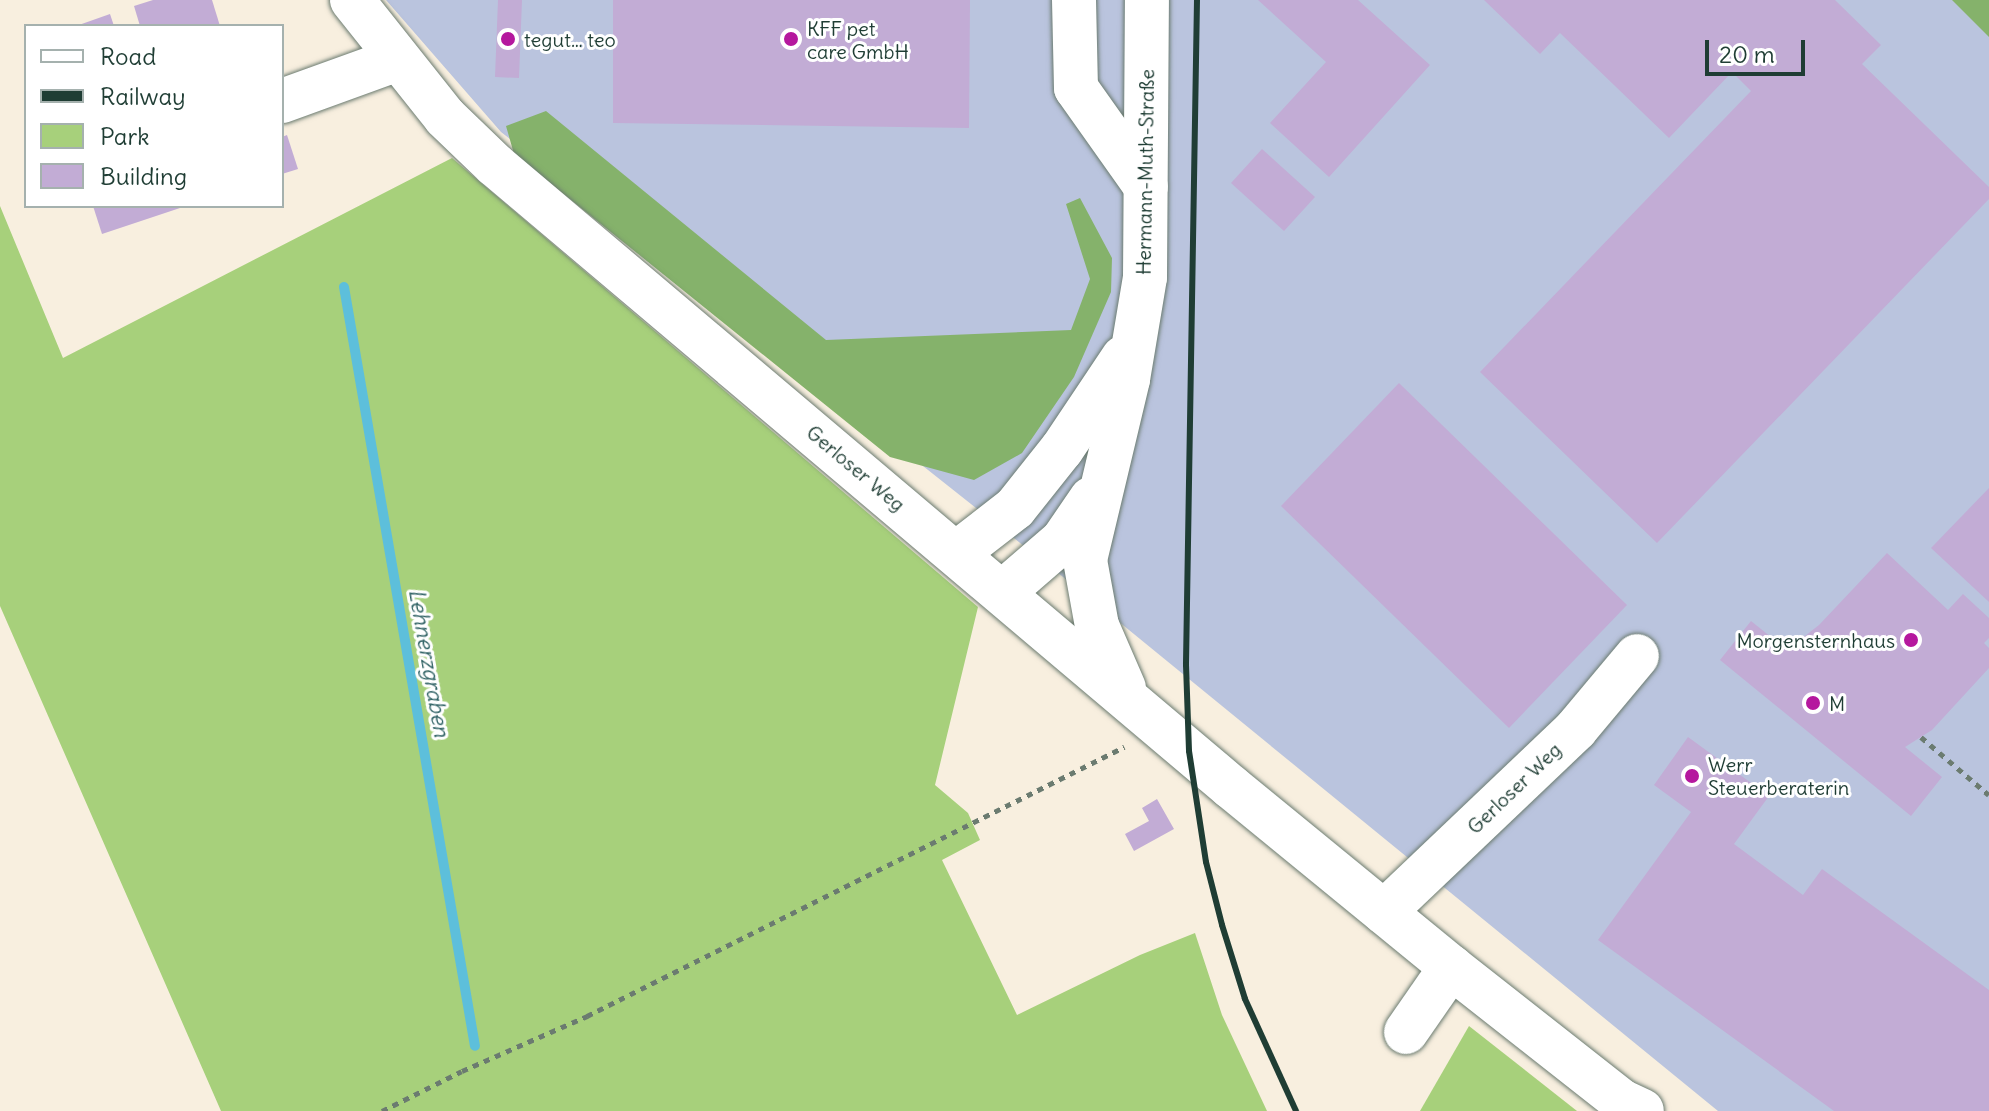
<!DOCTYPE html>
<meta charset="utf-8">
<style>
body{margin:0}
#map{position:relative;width:1989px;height:1111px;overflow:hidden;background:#f8efdf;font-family:Delius,sans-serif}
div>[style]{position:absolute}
.industrial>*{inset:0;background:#bac4de}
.green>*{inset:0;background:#a7d07b}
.forest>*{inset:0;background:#85b26b}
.stream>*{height:10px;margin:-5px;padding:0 5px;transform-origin:5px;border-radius:5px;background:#5dbfdb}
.building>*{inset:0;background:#c2acd5}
.path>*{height:5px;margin-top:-2.5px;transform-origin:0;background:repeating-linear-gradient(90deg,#6b7b70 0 6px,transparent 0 12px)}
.roads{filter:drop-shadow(0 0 2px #6b7b70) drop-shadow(0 0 2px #6b7b70)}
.minor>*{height:44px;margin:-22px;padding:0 22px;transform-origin:22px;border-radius:22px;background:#fff}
.rail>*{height:6px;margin:-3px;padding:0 3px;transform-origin:3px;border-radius:3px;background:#1f3d34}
.dots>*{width:22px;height:22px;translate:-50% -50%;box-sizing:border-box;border:4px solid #fff;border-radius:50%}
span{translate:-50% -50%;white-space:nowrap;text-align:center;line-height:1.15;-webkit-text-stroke:6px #fff;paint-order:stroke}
.poi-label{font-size:20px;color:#1f3d34}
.left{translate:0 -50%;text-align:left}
.right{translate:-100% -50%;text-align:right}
.street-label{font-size:20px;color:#1f3d34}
.water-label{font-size:22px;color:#326466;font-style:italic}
.legend{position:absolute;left:24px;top:24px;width:260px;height:184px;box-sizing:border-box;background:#fff;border:2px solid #a5b1ae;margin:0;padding:10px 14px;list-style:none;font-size:24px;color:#1f3d34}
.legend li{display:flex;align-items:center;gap:16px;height:40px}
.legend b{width:40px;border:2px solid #a5b1ae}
.scale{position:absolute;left:1705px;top:40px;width:100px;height:36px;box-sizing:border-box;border:4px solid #1f3d34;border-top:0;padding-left:10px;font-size:24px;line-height:28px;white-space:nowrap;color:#1f3d34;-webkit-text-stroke:6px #fff;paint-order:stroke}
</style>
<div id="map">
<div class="industrial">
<i style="clip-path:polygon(386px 0,1989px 0,1989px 1111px,1718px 1111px,1091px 599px,501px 132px)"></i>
</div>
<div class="green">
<i style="clip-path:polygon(452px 158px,978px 607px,935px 785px,968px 813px,980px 840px,942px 860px,1017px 1015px,1140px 955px,1195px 933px,1222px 1015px,1267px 1111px,221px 1111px,0 606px,0 206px,63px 358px)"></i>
<i style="clip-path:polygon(1469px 1026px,1577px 1111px,1420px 1111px)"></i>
</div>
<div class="forest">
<i style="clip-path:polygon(1952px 0,1989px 0,1989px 37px)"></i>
<i style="clip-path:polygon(546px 111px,826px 340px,1071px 330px,1090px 279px,1066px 204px,1080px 198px,1112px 258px,1111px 292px,1074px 377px,1022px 453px,974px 480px,890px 457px,514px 154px,506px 126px)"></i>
</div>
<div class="stream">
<i style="left:344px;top:287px;width:770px;rotate:80.21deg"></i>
</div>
<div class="building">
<i style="clip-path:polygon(153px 0,212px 0,220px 26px,140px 26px,134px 6px)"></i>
<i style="clip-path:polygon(498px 0,522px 0,519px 78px,495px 77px)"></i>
<i style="clip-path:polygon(613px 0,970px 0,969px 128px,613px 123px)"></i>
<i style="clip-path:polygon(1258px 0,1358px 0,1430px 65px,1329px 177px,1270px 123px,1326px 62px)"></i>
<i style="clip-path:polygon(1484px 0,1835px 0,1881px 45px,1862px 64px,1989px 187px,1989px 199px,1657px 543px,1480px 372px,1751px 91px,1732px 72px,1669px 138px,1560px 33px,1540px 54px)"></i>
<i style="clip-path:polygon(110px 14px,114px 26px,76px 26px)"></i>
<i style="clip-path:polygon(287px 135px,298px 169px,282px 174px,282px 137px)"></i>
<i style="clip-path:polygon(1262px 149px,1315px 197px,1284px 231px,1231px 183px)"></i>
<i style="clip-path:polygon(93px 206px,183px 206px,183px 207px,102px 234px)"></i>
<i style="clip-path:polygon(1399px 383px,1627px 605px,1509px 728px,1281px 506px)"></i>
<i style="clip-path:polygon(1989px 488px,1989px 602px,1931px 548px)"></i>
<i style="clip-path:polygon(1887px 553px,1948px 610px,1963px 594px,1989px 618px,1989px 638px,1984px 643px,1989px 648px,1989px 668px,1932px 730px,1905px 747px,1942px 777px,1911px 816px,1720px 660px,1751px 621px,1787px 650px,1819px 625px)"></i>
<i style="clip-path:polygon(1688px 737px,1769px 796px,1734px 844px,1803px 895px,1822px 869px,1989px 990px,1989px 1111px,1834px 1111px,1598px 940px,1691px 812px,1654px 785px)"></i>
<i style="clip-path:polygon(1157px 799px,1174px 829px,1134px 851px,1125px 834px,1149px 821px,1142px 808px)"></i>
</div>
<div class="path">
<i style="left:1921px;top:737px;width:89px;rotate:40.5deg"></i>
<i style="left:382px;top:1111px;width:89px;rotate:-26.6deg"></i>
<i style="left:462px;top:1071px;width:137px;rotate:-23.7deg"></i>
<i style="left:587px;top:1016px;width:601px;rotate:-26.61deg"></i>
</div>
<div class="roads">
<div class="minor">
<i style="left:352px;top:0;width:149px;rotate:51.5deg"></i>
<i style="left:445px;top:117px;width:69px;rotate:43.8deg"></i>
<i style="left:495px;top:165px;width:964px;rotate:40.2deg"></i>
<i style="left:1231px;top:787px;width:284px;rotate:39.3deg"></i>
<i style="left:1451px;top:967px;width:216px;rotate:38.2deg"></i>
<i style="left:1621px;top:1101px;width:23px;rotate:25deg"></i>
<i style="left:1074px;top:0;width:88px;rotate:88.7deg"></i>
<i style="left:1076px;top:88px;width:121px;rotate:54.7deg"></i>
<i style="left:282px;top:101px;width:123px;rotate:-19.9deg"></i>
<i style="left:957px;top:553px;width:73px;rotate:-37.8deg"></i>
<i style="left:1015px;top:508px;width:75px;rotate:-51.5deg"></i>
<i style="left:1062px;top:449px;width:110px;rotate:-56.2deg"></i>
<i style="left:1003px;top:592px;width:79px;rotate:-40.9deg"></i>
<i style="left:1063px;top:540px;width:50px;rotate:-55.7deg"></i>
<i style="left:1124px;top:688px;width:68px;rotate:-113.5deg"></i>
<i style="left:1097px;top:626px;width:67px;rotate:-100.3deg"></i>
<i style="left:1085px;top:560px;width:186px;rotate:-76.6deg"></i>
<i style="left:1128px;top:379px;width:103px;rotate:-80.5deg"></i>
<i style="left:1145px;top:277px;width:277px;rotate:-89.6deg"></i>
<i style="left:1384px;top:912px;width:265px;rotate:-43.6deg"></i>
<i style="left:1576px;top:729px;width:95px;rotate:-50.1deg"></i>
<i style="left:1406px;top:1032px;width:79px;rotate:-55.3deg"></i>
</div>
</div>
<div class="rail">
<i style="left:1197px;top:0;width:665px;rotate:90.95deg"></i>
<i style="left:1186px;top:665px;width:86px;rotate:88deg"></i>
<i style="left:1189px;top:751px;width:112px;rotate:81.3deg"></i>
<i style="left:1206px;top:862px;width:65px;rotate:75.7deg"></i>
<i style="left:1222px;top:925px;width:77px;rotate:72.7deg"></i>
<i style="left:1245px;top:999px;width:123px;rotate:65.5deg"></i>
</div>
<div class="dots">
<i style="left:508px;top:39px;background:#b5179e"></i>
<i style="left:791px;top:39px;background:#b5179e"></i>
<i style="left:1911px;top:640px;background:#b5179e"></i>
<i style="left:1813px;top:703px;background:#b5179e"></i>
<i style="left:1692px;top:776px;background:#b5179e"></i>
</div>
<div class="poi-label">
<span class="left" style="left:807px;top:40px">KFF pet<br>care GmbH</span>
<span class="left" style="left:524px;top:39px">tegut… teo</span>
<span class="right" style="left:1895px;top:640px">Morgensternhaus</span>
<span class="left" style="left:1829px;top:703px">M</span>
<span class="left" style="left:1708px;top:776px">Werr<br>Steuerberaterin</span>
</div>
<div class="street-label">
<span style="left:1145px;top:172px;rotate:-89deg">Hermann-Muth-Straße</span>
<span style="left:856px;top:468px;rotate:40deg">Gerloser Weg</span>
<span style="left:1514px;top:788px;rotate:-44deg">Gerloser Weg</span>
</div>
<div class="water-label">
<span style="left:429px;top:663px;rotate:80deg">Lehnerzgraben</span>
</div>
<ul class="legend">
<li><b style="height:10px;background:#fff"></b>Road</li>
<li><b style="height:10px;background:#1f3d34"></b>Railway</li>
<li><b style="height:22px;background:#a7d07b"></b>Park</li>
<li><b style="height:22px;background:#c2acd5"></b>Building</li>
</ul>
<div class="scale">20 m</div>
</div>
